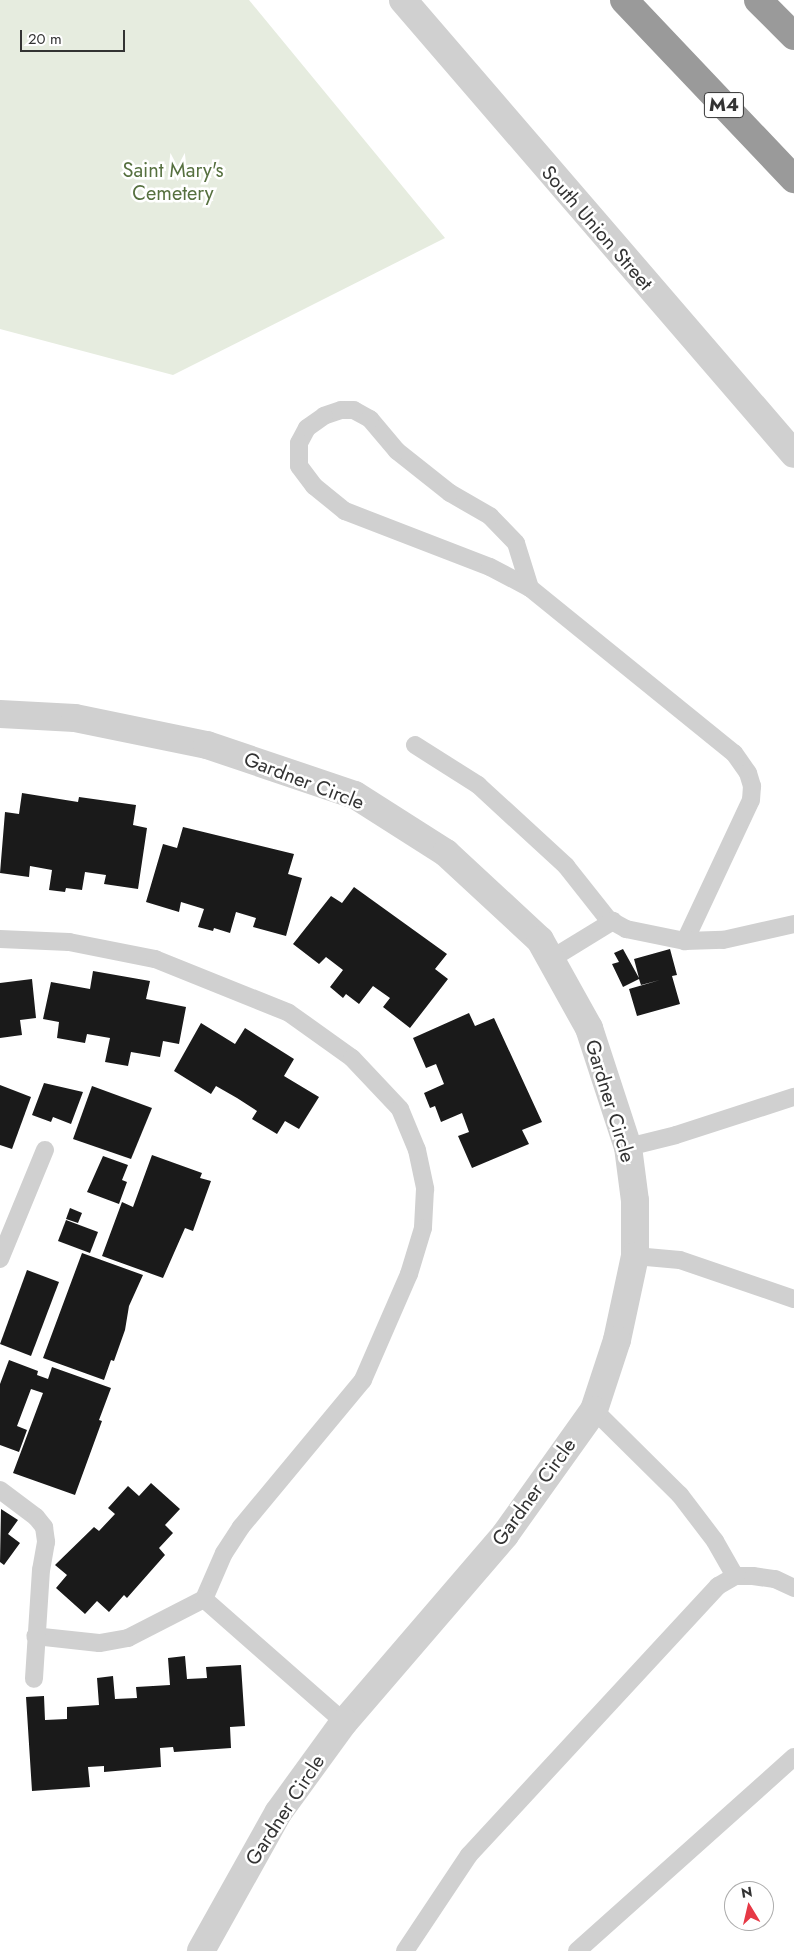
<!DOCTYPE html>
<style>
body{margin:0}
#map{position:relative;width:794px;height:1951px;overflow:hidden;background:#fff;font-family:Jost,sans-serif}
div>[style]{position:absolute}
.green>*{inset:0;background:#e6ecdf}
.building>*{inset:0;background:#1a1a1a}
.service>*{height:18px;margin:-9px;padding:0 9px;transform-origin:9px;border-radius:9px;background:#d0d0d0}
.minor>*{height:28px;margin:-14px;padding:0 14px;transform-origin:14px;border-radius:14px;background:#d0d0d0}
.tertiary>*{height:28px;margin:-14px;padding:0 14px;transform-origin:14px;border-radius:14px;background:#d0d0d0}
.motorway>*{height:28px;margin:-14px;padding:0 14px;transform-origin:14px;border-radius:14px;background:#9a9a9a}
span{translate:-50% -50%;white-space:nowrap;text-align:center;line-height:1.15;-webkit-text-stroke:5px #fff;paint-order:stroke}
.shield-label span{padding:1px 4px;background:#fff;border:1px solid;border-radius:4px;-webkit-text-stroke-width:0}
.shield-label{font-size:19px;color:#333;font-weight:700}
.park-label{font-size:20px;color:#56703f}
.street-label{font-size:20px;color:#333}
.north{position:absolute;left:724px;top:1881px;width:50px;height:50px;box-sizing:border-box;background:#fff;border:1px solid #adadad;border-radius:50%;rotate:351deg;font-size:14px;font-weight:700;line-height:20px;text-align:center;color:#333}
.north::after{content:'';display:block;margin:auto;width:18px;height:22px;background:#e63946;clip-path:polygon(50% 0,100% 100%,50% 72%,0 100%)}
.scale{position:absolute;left:20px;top:30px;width:105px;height:22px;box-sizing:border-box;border:2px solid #333;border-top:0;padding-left:6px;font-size:15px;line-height:18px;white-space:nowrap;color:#333;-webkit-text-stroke:4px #fff;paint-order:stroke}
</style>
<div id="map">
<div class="green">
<i style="clip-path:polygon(0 0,249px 0,445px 238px,173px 375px,0 329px)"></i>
</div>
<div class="building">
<i style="clip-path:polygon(22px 793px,78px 802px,79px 797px,136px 805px,133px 825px,147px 828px,138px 889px,104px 884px,106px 875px,85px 872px,82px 890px,66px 888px,65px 892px,49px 890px,52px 870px,30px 866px,29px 877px,0 873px,5px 812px,19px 814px)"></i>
<i style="clip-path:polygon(183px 827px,294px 854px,288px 874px,302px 878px,286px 936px,253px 927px,256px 918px,236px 912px,230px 933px,214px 928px,213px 931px,198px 927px,204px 909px,181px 902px,179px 912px,146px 902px,163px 844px,177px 848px)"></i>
<i style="clip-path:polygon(354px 887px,447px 954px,435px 969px,448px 979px,410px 1028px,383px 1007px,390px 998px,373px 986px,359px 1004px,346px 994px,343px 998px,330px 987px,343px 970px,326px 957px,319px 964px,293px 944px,331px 896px,342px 903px)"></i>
<i style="clip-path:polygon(623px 949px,639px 978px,634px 959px,670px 949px,677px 975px,672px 976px,680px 1004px,637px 1016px,629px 989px,660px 980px,641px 985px,639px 979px,623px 987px,612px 964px,619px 962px,614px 953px)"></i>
<i style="clip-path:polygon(93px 971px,150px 981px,146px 999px,186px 1007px,179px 1044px,163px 1041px,160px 1057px,131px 1052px,128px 1066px,105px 1062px,110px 1038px,87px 1034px,85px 1043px,57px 1038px,59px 1022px,43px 1019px,51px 982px,90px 989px)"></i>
<i style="clip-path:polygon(32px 979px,36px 1018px,20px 1020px,22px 1035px,0 1038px,0 983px)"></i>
<i style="clip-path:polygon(469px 1013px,475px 1026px,494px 1018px,542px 1122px,522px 1130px,529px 1144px,472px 1168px,458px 1136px,469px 1132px,462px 1113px,441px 1122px,435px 1106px,430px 1108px,424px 1093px,444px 1084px,436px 1064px,426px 1068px,413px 1038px)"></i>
<i style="clip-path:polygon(201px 1023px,235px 1044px,245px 1028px,294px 1059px,284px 1076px,319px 1097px,299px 1129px,285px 1121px,277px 1134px,252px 1119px,257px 1111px,237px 1098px,216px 1086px,211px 1094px,174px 1071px)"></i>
<i style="clip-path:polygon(44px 1083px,83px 1092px,71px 1124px,53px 1117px,51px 1122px,32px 1115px)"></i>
<i style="clip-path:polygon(0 1085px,31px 1097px,12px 1149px,0 1145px)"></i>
<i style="clip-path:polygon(92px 1086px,152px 1108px,131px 1159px,73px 1139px)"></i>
<i style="clip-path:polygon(152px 1155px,202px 1173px,200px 1178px,211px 1181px,193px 1231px,185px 1228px,163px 1278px,102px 1256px,122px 1202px,133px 1207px)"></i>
<i style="clip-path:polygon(103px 1156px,128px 1165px,122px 1180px,127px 1182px,119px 1204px,87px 1192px)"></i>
<i style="clip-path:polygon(70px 1208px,82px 1213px,78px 1223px,66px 1219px)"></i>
<i style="clip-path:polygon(66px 1220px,98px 1232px,90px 1253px,58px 1241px)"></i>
<i style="clip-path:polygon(82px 1253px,143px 1275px,129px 1306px,125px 1330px,114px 1361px,111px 1360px,104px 1380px,43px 1358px)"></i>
<i style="clip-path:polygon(27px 1270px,59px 1282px,31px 1356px,0 1344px)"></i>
<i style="clip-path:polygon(9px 1360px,38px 1371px,37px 1375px,48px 1379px,52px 1367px,111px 1388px,99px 1420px,102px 1421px,75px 1495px,13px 1473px,43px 1393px,31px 1389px,17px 1426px,27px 1430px,19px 1452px,0 1445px,0 1384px)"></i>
<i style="clip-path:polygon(151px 1483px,180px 1509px,165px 1525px,173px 1533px,159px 1548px,165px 1555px,127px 1598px,124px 1595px,109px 1612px,97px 1601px,85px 1614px,56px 1588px,67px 1575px,55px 1565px,94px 1527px,99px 1531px,115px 1514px,108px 1508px,128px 1486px,139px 1496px)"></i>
<i style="clip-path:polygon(1px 1509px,18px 1520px,8px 1534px,20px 1543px,4px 1565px,0 1562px)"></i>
<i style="clip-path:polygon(185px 1656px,187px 1679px,207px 1678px,206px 1667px,241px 1665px,245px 1726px,230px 1727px,231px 1748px,174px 1752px,173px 1747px,160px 1748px,161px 1767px,104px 1772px,104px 1766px,88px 1767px,90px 1787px,32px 1791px,26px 1697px,44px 1696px,45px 1720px,67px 1719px,67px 1707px,99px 1705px,97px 1678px,113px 1676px,115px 1699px,137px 1698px,136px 1687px,170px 1685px,168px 1658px)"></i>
</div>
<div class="service">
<i style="left:530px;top:588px;width:47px;rotate:-107.3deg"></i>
<i style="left:516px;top:543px;width:37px;rotate:-134deg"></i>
<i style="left:490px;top:516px;width:46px;rotate:-150.1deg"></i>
<i style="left:450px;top:493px;width:68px;rotate:-141.6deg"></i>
<i style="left:397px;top:451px;width:42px;rotate:-130.2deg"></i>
<i style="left:370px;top:419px;width:18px;rotate:-151deg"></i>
<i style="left:354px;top:410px;width:13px;rotate:180deg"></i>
<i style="left:341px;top:410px;width:18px;rotate:161deg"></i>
<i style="left:324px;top:416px;width:21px;rotate:145deg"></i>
<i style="left:307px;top:428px;width:17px;rotate:118deg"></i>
<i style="left:299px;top:443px;width:23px;rotate:90deg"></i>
<i style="left:299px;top:466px;width:25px;rotate:53deg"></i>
<i style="left:314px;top:486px;width:40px;rotate:39deg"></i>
<i style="left:345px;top:511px;width:155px;rotate:21.1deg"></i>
<i style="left:490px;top:567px;width:45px;rotate:27.7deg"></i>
<i style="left:530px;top:588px;width:262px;rotate:39deg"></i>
<i style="left:734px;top:753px;width:24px;rotate:55deg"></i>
<i style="left:748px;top:773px;width:14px;rotate:73deg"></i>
<i style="left:752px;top:786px;width:14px;rotate:94deg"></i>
<i style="left:751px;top:800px;width:156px;rotate:115.1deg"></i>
<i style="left:415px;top:745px;width:75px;rotate:32.4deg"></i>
<i style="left:478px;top:785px;width:120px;rotate:42.6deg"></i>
<i style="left:566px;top:866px;width:68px;rotate:51.6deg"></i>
<i style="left:608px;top:919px;width:21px;rotate:29deg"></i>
<i style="left:626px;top:929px;width:60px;rotate:11.5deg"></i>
<i style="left:685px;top:941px;width:38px;rotate:-2deg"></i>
<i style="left:723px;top:940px;width:73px;rotate:-12.7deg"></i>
<i style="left:0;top:939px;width:69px;rotate:2.5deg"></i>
<i style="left:69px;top:942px;width:88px;rotate:11.2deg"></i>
<i style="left:155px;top:959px;width:144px;rotate:21.9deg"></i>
<i style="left:289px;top:1013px;width:77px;rotate:35.5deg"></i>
<i style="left:352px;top:1058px;width:70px;rotate:46.7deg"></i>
<i style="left:400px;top:1109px;width:44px;rotate:67.5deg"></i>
<i style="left:417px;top:1150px;width:40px;rotate:78deg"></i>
<i style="left:425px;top:1189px;width:39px;rotate:93deg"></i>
<i style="left:423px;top:1228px;width:48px;rotate:106.9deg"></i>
<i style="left:409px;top:1274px;width:116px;rotate:113.5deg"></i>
<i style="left:363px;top:1380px;width:191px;rotate:129.7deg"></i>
<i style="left:241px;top:1527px;width:31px;rotate:123deg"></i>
<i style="left:224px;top:1553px;width:50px;rotate:113.5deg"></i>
<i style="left:204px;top:1599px;width:85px;rotate:152.8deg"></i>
<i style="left:128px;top:1638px;width:29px;rotate:170deg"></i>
<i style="left:99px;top:1643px;width:64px;rotate:-173.8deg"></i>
<i style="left:551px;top:959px;width:73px;rotate:-31.5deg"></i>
<i style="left:628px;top:1147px;width:49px;rotate:-14deg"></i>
<i style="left:676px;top:1135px;width:124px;rotate:-17.9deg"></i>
<i style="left:635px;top:1256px;width:45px;rotate:5.1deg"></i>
<i style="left:680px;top:1260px;width:120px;rotate:18.9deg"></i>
<i style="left:0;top:1259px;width:118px;rotate:-67.6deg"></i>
<i style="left:594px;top:1410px;width:121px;rotate:44.7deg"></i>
<i style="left:680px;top:1495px;width:58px;rotate:52.7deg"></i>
<i style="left:715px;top:1541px;width:40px;rotate:60.3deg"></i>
<i style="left:0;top:1490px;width:45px;rotate:36.9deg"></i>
<i style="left:36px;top:1517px;width:13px;rotate:51deg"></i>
<i style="left:44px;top:1527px;width:15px;rotate:82deg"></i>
<i style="left:46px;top:1542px;width:28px;rotate:100deg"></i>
<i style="left:41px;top:1570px;width:109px;rotate:93.7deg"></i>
<i style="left:204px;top:1599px;width:186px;rotate:41.3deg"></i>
<i style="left:405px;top:1951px;width:115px;rotate:-56.3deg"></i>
<i style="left:469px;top:1855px;width:367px;rotate:-47.2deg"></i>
<i style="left:718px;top:1586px;width:20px;rotate:-30deg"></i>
<i style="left:735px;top:1576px;width:18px"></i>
<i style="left:753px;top:1576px;width:22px;rotate:8deg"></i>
<i style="left:775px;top:1579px;width:21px;rotate:25deg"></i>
<i style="left:577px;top:1951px;width:291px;rotate:-41.8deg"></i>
</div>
<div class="minor">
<i style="left:0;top:714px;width:75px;rotate:3.1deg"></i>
<i style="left:75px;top:718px;width:135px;rotate:11.6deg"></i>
<i style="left:207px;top:745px;width:156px;rotate:18.7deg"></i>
<i style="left:355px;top:795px;width:108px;rotate:32.5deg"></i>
<i style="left:446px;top:853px;width:128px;rotate:42.8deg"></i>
<i style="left:540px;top:940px;width:101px;rotate:60.9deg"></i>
<i style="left:589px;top:1028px;width:125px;rotate:71.9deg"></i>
<i style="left:628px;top:1147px;width:54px;rotate:82.6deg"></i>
<i style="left:635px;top:1201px;width:55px;rotate:90deg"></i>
<i style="left:635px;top:1256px;width:86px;rotate:102.1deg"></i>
<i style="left:617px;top:1340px;width:74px;rotate:108.2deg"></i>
<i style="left:594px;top:1410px;width:153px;rotate:125.5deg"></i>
<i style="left:505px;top:1535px;width:247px;rotate:130.7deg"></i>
<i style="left:344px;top:1722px;width:112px;rotate:126deg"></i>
<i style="left:278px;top:1813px;width:158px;rotate:119.2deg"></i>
</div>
<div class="tertiary">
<i style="left:403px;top:0;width:599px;rotate:49.26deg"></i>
</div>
<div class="motorway">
<i style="left:624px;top:0;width:247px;rotate:46.5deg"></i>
<i style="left:758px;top:0;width:51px;rotate:45deg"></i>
</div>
<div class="shield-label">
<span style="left:724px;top:105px">M4</span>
</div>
<div class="park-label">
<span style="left:173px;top:182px">Saint Mary's<br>Cemetery</span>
</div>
<div class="street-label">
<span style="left:597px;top:228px;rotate:49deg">South Union Street</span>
<span style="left:304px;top:781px;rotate:21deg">Gardner Circle</span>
<span style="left:610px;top:1101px;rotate:73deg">Gardner Circle</span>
<span style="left:534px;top:1492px;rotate:-54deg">Gardner Circle</span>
<span style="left:285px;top:1810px;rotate:-57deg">Gardner Circle</span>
</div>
<div class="north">N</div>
<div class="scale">20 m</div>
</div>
